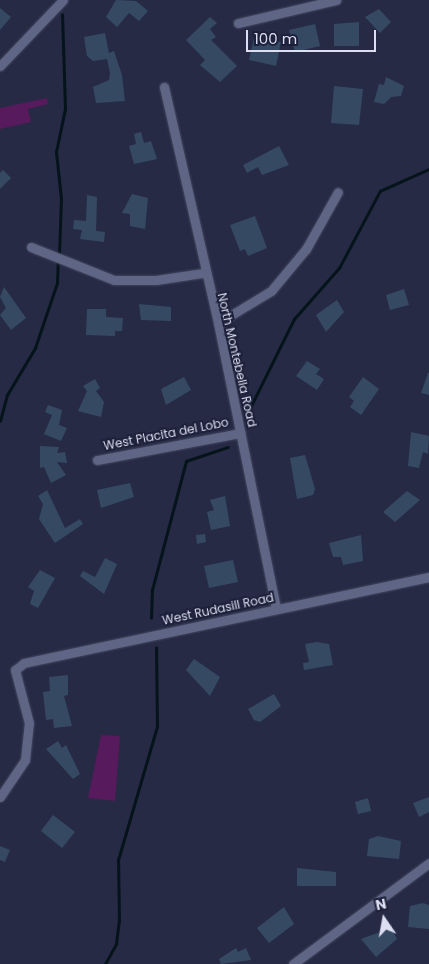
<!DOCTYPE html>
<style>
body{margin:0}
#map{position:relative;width:429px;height:964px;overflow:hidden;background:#262a45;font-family:Poppins,sans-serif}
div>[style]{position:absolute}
.green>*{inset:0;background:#571a5c}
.stream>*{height:2.5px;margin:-1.25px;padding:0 1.25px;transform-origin:1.25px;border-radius:1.25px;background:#05141b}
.building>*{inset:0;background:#354a62}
.roads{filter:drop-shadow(0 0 1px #44475e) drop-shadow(0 0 1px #44475e)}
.street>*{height:9px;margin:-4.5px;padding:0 4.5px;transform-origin:4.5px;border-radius:4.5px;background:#5f6584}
span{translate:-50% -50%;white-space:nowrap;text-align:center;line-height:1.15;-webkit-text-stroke:4px #1d203a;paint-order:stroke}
.street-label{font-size:12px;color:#dbdff1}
.north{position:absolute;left:359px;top:894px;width:50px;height:50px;-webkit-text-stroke:4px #1d203a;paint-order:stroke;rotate:348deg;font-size:14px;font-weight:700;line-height:20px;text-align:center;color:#dbdff1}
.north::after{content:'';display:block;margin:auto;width:18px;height:22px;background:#dbdff1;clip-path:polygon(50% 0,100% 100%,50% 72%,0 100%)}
.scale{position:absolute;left:246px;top:30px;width:130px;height:22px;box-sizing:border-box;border:2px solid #dbdff1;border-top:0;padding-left:6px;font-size:15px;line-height:18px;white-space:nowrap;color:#dbdff1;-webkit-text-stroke:4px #1d203a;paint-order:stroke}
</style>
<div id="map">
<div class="green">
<i style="clip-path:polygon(47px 98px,48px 104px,28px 109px,31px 122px,0 129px,0 108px)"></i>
<i style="clip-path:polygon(101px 735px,120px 736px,115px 801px,88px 798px)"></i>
</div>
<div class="stream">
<i style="left:59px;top:255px;width:56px;rotate:-88deg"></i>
<i style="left:61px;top:199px;width:47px;rotate:-96.1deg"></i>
<i style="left:56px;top:152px;width:44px;rotate:-78.2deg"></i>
<i style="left:65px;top:109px;width:94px;rotate:-91.8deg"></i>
<i style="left:249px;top:410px;width:102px;rotate:-63.7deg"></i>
<i style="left:294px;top:319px;width:68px;rotate:-48.6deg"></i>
<i style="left:339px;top:268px;width:87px;rotate:-62deg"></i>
<i style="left:380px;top:191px;width:54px;rotate:-24.2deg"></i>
<i style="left:0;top:421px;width:27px;rotate:-75deg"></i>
<i style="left:7px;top:395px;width:55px;rotate:-59.2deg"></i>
<i style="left:35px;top:348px;width:69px;rotate:-71.3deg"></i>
<i style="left:57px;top:283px;width:23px;rotate:-88deg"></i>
<i style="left:151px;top:618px;width:28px;rotate:-88deg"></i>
<i style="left:152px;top:590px;width:133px;rotate:-75.2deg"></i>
<i style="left:186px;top:461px;width:44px;rotate:-18.4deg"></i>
<i style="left:105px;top:964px;width:23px;rotate:-61deg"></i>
<i style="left:116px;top:944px;width:23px;rotate:-83deg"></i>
<i style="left:119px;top:921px;width:61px;rotate:-90.9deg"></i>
<i style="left:118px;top:860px;width:139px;rotate:-73.7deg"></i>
<i style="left:157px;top:727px;width:79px;rotate:-90.7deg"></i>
</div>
<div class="building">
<i style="clip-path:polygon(116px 0,136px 1px,148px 11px,139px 21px,129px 13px,117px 27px,106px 17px)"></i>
<i style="clip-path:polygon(0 8px,11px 17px,0 30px)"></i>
<i style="clip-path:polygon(379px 9px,391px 22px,380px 33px,365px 17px)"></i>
<i style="clip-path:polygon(210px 17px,217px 23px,210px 29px,216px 37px,211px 40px,237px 66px,220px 82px,200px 65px,205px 60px,186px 40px)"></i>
<i style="clip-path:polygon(359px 22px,359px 46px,334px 46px,334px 24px)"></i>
<i style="clip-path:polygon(315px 24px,320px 46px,295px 52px,289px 30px)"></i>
<i style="clip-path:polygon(105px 33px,109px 53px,114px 51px,122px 75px,125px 101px,96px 103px,93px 87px,109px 80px,110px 73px,107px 59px,93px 61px,87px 56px,84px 37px)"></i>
<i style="clip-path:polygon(254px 38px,281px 42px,276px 66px,249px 60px)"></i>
<i style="clip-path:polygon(386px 77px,404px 86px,401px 96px,391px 97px,384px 104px,374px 102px,379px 84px,384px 85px)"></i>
<i style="clip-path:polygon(334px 86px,363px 89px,359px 125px,331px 123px)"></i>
<i style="clip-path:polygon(141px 132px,144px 143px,151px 141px,157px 159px,134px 164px,129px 146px,136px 144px,134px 134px)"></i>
<i style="clip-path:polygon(279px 146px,289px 165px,262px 175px,258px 167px,247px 173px,243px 165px)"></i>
<i style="clip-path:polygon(3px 170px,11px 178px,0 189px,0 173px)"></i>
<i style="clip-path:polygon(132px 194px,148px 198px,145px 229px,130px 226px,130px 214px,122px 213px)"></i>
<i style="clip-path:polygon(87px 195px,97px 197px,96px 231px,105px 232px,104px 242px,80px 239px,82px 230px,73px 229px,74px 220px,86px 221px)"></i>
<i style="clip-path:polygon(255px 216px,267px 248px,248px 256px,245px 249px,240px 251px,230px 225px)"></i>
<i style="clip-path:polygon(4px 287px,26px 318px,11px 330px,0 315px,6px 308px,0 297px)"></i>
<i style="clip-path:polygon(404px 289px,409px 305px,390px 310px,386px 295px)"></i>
<i style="clip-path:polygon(337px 300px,344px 312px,326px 332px,316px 315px)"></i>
<i style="clip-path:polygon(139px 304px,171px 307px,171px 321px,141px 320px)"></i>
<i style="clip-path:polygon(87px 309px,106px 309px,106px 317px,123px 318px,122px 331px,115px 331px,115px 336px,86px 335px)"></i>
<i style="clip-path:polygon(307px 361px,320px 369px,316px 374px,324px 379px,317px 390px,296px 376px)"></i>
<i style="clip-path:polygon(428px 373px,429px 373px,429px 395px,421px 393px)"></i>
<i style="clip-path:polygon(184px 377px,191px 390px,166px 405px,161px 389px)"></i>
<i style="clip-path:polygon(363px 377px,379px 389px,361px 415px,350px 407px,354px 401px,349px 397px)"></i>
<i style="clip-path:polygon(95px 379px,100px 388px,96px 391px,104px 402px,101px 417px,78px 411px,87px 391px,83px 386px)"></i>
<i style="clip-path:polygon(48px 405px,62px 410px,59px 425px,67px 428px,61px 441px,44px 434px,52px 415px,45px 412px)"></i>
<i style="clip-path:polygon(411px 432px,429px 436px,428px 454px,423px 452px,419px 468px,408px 466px)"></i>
<i style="clip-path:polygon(40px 446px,59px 447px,57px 453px,65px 452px,67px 463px,57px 462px,66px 475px,51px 483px,44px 467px,40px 468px)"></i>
<i style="clip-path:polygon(305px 455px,315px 489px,313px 495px,297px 499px,290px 458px)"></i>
<i style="clip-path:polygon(130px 483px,134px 497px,101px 508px,97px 490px)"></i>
<i style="clip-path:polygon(47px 490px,65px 528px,80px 519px,83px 524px,55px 543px,39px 519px,43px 504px,38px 496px)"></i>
<i style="clip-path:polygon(407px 491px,420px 500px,395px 522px,383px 512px)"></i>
<i style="clip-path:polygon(225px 496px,230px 526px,211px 530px,207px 512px,214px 510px,210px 500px)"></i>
<i style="clip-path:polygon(205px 534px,206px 542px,197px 544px,196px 535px)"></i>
<i style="clip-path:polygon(361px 535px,363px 561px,343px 565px,341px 557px,333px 557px,329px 543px)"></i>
<i style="clip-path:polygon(105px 558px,117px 564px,104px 594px,80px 576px,83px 571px,95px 577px)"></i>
<i style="clip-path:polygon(233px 560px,238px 582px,209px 588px,204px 566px)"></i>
<i style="clip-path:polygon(40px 570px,55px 578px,38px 608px,30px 604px,34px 591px,28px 587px)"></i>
<i style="clip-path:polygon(317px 642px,329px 644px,333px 665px,304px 670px,303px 663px,309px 662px,305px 644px)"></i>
<i style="clip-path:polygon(194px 659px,220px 677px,210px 696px,186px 670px)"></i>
<i style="clip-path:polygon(68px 675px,68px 695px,64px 696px,72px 726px,54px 728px,53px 719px,46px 720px,43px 692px,50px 691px,49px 677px)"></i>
<i style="clip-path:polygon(274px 694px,281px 706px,260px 722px,254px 720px,248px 709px)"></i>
<i style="clip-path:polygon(58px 741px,62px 748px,66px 745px,80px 774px,73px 779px,46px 749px)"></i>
<i style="clip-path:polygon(429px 797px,429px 812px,419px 817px,413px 803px)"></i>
<i style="clip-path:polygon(368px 798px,371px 811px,358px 814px,355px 802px)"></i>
<i style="clip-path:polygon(53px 815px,75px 832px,62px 848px,41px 831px)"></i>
<i style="clip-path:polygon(378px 836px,401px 841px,399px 859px,367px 856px,369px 839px)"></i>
<i style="clip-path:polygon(0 846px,10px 850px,5px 862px,0 860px)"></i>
<i style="clip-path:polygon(297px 868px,336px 872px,336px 886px,297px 886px)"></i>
<i style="clip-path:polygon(423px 903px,429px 905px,429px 929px,408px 927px,410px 906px)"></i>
<i style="clip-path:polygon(284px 907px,294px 924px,269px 943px,257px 928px)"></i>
<i style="clip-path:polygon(391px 928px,397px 939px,376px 957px,361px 939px)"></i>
<i style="clip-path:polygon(236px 948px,238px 952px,246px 948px,251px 960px,221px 964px,219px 959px)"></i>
</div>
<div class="roads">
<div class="street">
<i style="left:238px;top:23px;width:101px;rotate:-13.2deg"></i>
<i style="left:0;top:66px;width:91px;rotate:-46.3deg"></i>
<i style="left:164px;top:87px;width:242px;rotate:77.1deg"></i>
<i style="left:218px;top:323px;width:292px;rotate:78.5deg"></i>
<i style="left:31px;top:247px;width:89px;rotate:21.7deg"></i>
<i style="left:114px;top:280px;width:42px"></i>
<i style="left:156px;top:280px;width:48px;rotate:-8.5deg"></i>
<i style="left:218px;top:323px;width:62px;rotate:-31.1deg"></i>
<i style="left:271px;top:291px;width:55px;rotate:-50.2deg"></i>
<i style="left:306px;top:249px;width:65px;rotate:-60.7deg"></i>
<i style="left:97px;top:460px;width:146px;rotate:-10.7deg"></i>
<i style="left:0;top:797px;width:45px;rotate:-56deg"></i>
<i style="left:25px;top:760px;width:37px;rotate:-84deg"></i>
<i style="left:29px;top:723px;width:55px;rotate:-104.8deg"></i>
<i style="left:15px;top:670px;width:11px;rotate:-38deg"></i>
<i style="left:24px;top:663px;width:414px;rotate:-12deg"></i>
<i style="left:293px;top:964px;width:169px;rotate:-36.6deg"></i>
</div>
</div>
<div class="street-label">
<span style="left:237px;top:360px;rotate:77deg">North Montebella Road</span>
<span style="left:166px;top:434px;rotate:-11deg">West Placita del Lobo</span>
<span style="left:218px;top:609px;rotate:-12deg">West Rudasill Road</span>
</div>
<div class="north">N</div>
<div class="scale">100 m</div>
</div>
